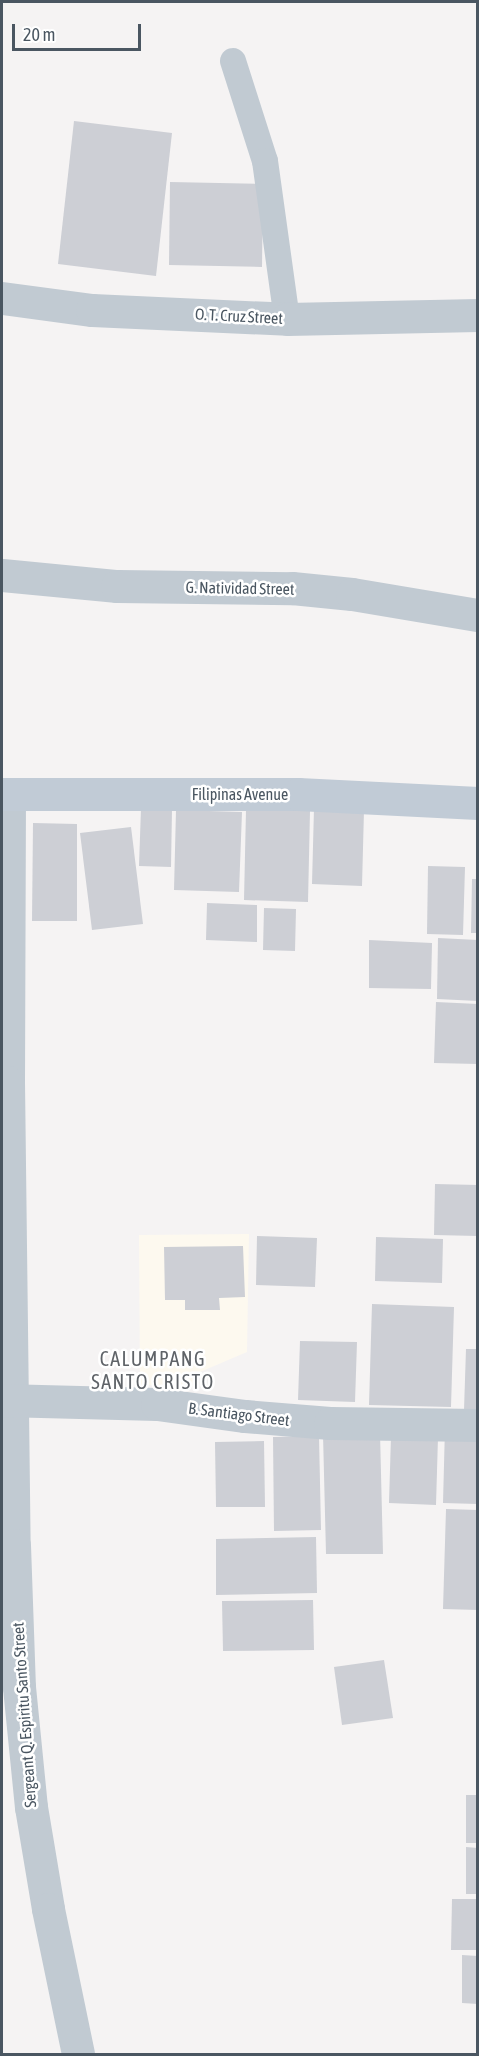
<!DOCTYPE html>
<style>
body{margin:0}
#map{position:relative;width:479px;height:2056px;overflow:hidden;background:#f5f3f3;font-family:"Asap Condensed",sans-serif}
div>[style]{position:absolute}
.commercial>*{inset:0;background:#fdf9ef}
.building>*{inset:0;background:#cdcfd5}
.lane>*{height:26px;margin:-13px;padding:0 13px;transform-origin:13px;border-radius:13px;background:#c1cad2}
.street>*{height:33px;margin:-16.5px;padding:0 16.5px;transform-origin:16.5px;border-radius:16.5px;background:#c1cad2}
.secondary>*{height:33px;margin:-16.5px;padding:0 16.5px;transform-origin:16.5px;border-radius:16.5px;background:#c1cbd6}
span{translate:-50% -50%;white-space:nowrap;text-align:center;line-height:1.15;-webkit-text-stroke:5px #fff;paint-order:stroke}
.street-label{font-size:16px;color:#4a5661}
.quarter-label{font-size:20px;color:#5f6368;letter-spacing:1.5px}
.frame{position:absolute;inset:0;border:3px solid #4a5661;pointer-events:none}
.scale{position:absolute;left:12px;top:24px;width:129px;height:27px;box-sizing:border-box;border:3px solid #4a5661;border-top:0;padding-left:8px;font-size:18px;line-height:21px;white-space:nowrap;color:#4a5661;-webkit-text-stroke:4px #fff;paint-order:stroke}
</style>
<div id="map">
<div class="commercial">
<i style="clip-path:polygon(249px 1234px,247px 1352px,200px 1372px,194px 1386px,140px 1385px,139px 1235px)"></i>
</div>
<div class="building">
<i style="clip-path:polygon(74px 121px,172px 133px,156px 276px,58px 264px)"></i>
<i style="clip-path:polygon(170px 182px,263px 184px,262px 267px,169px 265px)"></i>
<i style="clip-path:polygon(141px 808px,172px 809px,171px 867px,139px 866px)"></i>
<i style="clip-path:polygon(314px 808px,364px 810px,362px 886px,312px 884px)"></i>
<i style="clip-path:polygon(176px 810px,242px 812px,239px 892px,174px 890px)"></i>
<i style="clip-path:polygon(246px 810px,310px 811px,308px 902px,244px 900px)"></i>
<i style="clip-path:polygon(33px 823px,77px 824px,77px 921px,32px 921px)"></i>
<i style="clip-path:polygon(131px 827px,143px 924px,92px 930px,80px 833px)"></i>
<i style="clip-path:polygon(428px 866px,465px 867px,463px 935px,427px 934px)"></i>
<i style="clip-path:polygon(472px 879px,478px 879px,478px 933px,471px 933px)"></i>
<i style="clip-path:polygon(207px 903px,257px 905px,257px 942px,206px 940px)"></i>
<i style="clip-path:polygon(264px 908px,296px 909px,295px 951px,263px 950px)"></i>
<i style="clip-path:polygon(438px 938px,478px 940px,478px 1001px,437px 999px)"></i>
<i style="clip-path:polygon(369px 940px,432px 943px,431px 989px,369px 988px)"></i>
<i style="clip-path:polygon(436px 1002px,478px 1004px,478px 1064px,434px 1063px)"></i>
<i style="clip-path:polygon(435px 1184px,478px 1185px,478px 1236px,434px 1235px)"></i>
<i style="clip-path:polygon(257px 1236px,317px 1238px,315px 1287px,256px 1285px)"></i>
<i style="clip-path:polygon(376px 1237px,443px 1239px,442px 1283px,375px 1281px)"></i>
<i style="clip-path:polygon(243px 1246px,245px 1297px,219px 1298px,220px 1310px,185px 1310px,185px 1300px,165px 1300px,164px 1247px)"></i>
<i style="clip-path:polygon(372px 1304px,454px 1307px,451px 1407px,369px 1405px)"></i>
<i style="clip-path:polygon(300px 1341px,357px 1342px,355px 1402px,298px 1400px)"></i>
<i style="clip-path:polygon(466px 1349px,478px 1349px,478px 1410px,464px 1410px)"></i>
<i style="clip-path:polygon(445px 1427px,478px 1428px,478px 1504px,443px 1503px)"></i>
<i style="clip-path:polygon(380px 1433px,383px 1554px,326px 1554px,323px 1434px)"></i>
<i style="clip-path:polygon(319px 1436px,321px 1530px,274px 1531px,273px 1437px)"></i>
<i style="clip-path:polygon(391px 1436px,438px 1437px,436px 1505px,389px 1503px)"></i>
<i style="clip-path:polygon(264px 1441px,265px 1507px,216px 1507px,215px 1442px)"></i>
<i style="clip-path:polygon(446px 1509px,478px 1510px,478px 1610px,443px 1609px)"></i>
<i style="clip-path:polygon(316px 1537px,317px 1593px,216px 1595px,216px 1539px)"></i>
<i style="clip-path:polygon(313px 1600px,314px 1650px,223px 1651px,222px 1601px)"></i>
<i style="clip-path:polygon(384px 1660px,393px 1718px,342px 1725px,334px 1667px)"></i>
<i style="clip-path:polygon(466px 1795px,478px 1795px,478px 1843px,466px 1843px)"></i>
<i style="clip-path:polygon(466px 1847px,478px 1848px,478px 1894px,466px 1894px)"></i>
<i style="clip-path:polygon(452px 1899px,478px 1899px,478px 1950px,451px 1950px)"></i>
<i style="clip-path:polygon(462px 1955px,478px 1956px,478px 2004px,462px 2003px)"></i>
</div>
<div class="lane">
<i style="left:233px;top:61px;width:105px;rotate:72.3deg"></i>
<i style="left:265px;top:161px;width:160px;rotate:82.1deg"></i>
</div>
<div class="street">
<i style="left:2px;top:298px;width:91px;rotate:7.6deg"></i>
<i style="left:92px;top:310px;width:195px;rotate:2.6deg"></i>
<i style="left:287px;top:319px;width:191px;rotate:-1.2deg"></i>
<i style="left:2px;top:575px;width:116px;rotate:5.5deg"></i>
<i style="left:117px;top:586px;width:175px;rotate:0.7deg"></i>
<i style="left:292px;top:588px;width:60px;rotate:5.7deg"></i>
<i style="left:352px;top:594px;width:128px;rotate:9.5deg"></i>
<i style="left:9px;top:794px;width:288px;rotate:90.2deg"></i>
<i style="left:8px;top:1082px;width:463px;rotate:89.3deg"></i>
<i style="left:14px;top:1545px;width:142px;rotate:88deg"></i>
<i style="left:19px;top:1687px;width:121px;rotate:84.3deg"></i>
<i style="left:31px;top:1807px;width:103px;rotate:80.5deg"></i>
<i style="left:48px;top:1909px;width:148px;rotate:78.3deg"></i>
<i style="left:2px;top:1400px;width:155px;rotate:1.5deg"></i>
<i style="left:157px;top:1404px;width:89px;rotate:7.8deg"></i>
<i style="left:245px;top:1416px;width:85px;rotate:4.7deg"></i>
<i style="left:330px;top:1423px;width:148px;rotate:0.8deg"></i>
</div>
<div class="secondary">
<i style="left:2px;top:794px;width:296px"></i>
<i style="left:298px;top:794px;width:180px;rotate:2.9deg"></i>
</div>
<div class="street-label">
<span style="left:239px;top:316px;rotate:3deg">O. T. Cruz Street</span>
<span style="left:240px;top:588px;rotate:1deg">G. Natividad Street</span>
<span style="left:240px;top:794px">Filipinas Avenue</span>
<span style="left:239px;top:1414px;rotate:7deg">B. Santiago Street</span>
<span style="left:24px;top:1715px;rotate:-94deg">Sergeant Q. Espiritu Santo Street</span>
</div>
<div class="quarter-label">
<span style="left:153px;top:1370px">CALUMPANG<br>SANTO CRISTO</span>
</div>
<div class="frame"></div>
<div class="scale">20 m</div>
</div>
